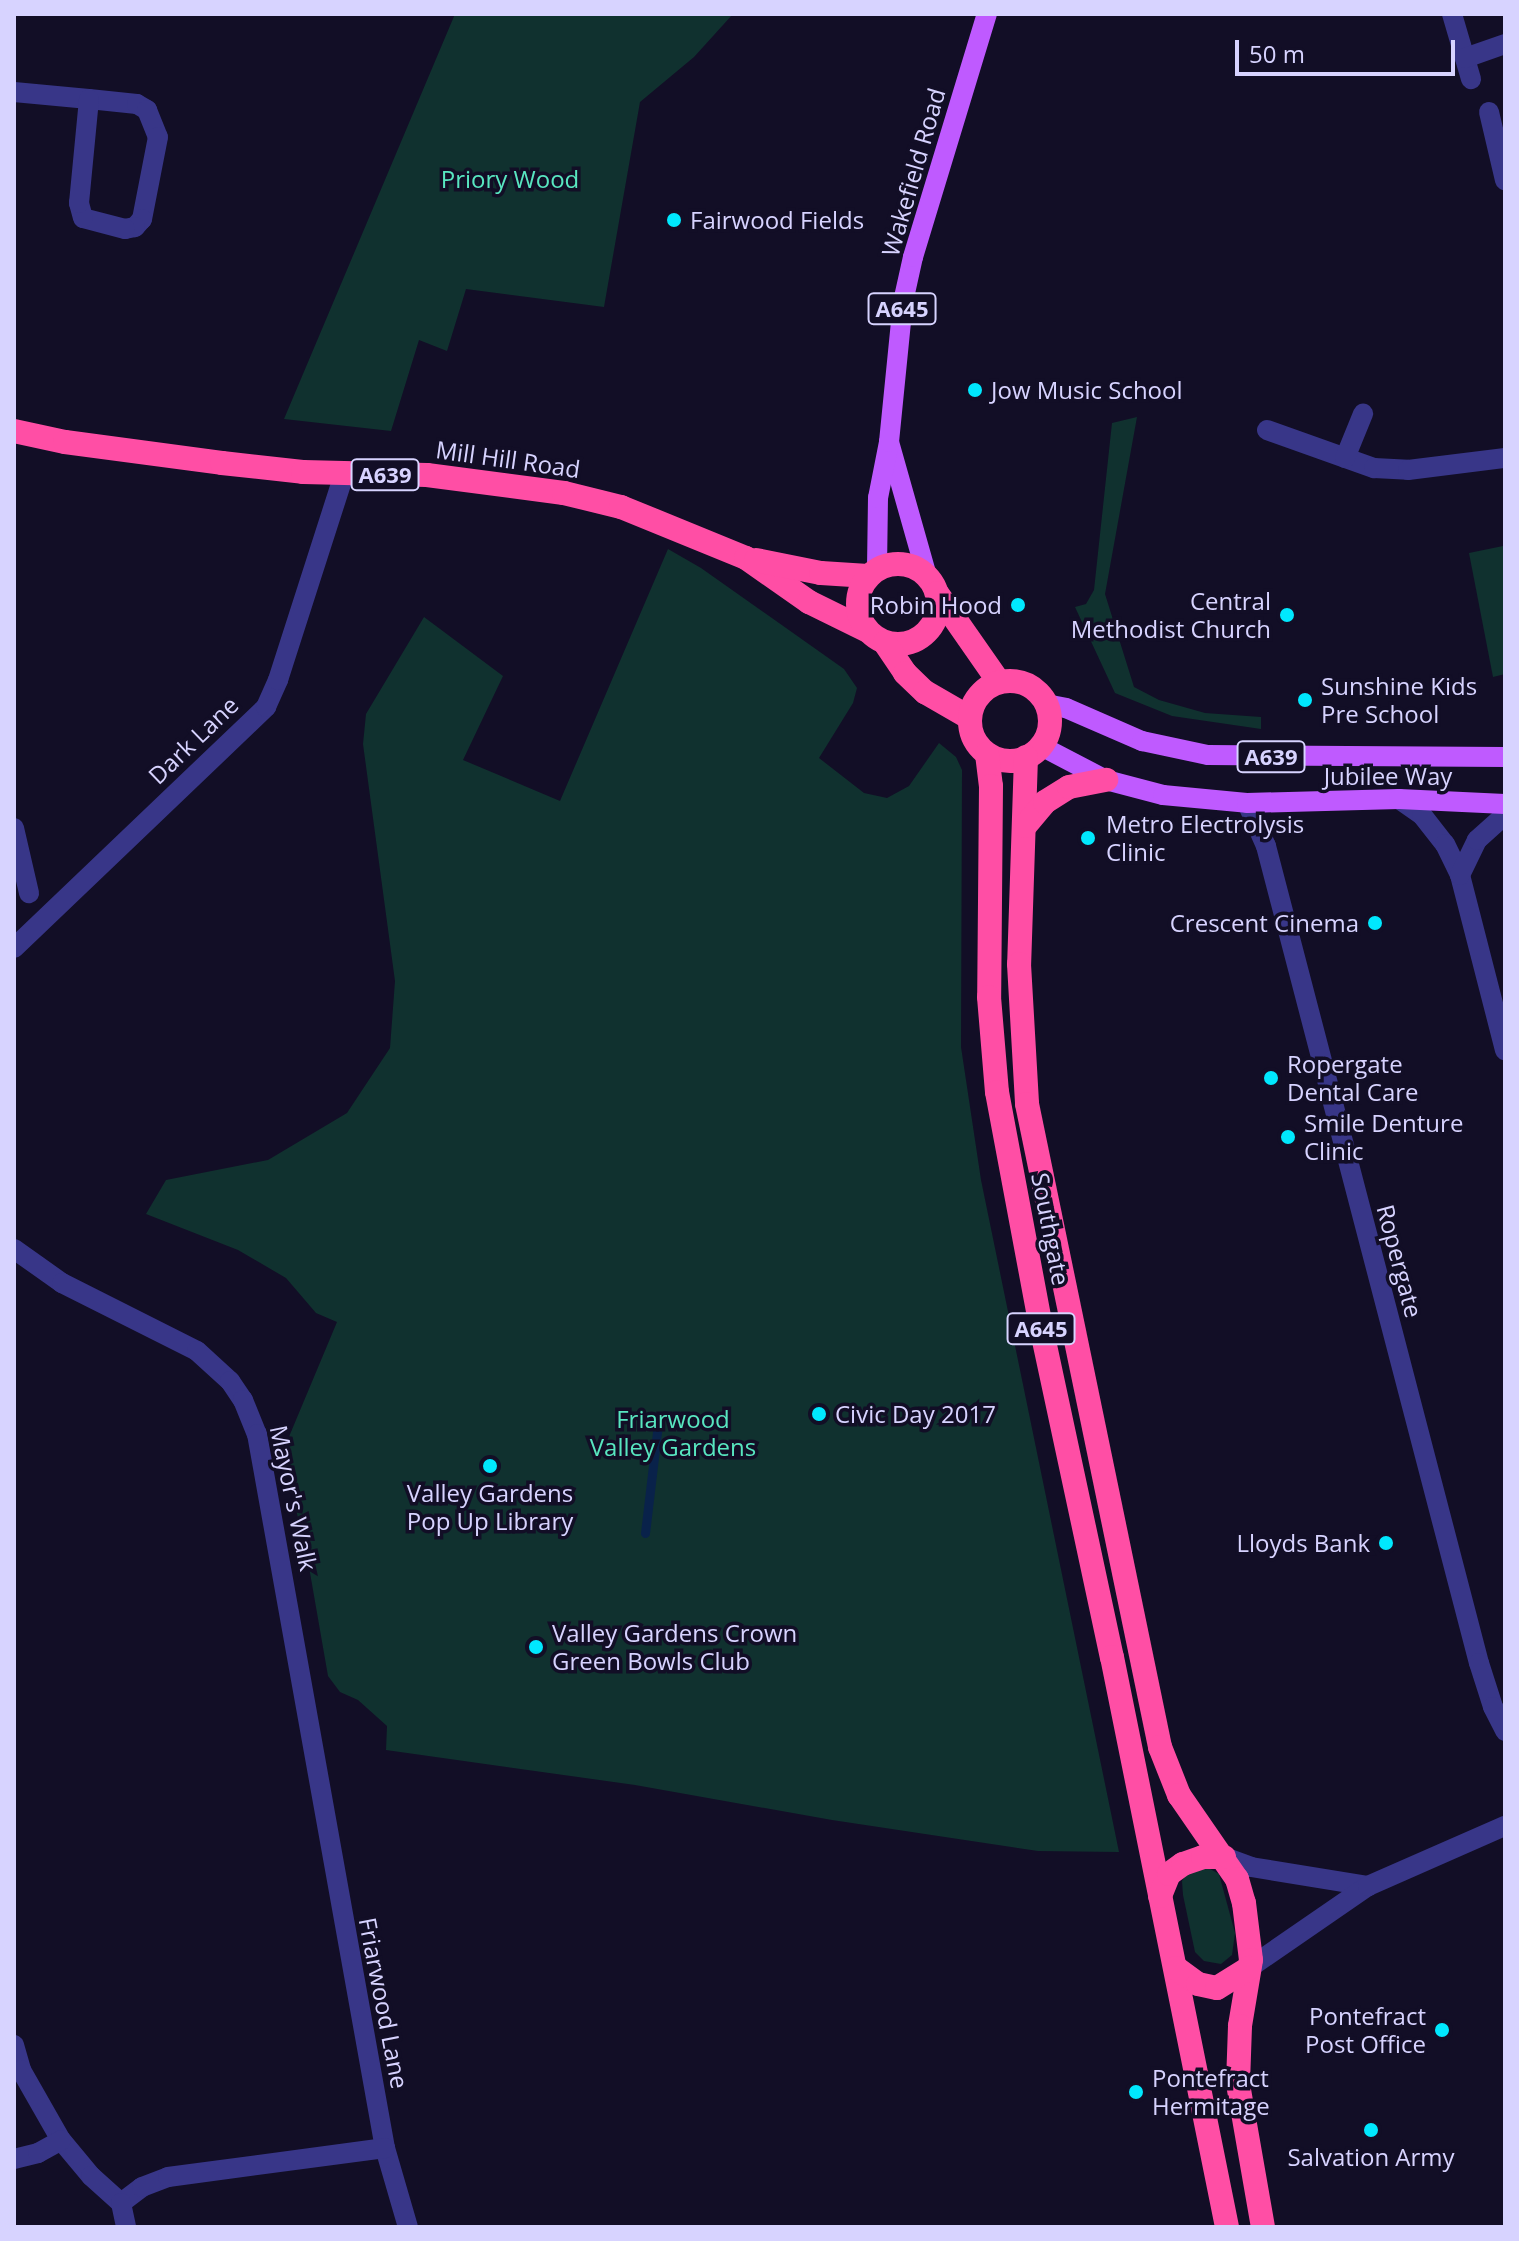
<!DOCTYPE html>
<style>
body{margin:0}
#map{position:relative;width:1519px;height:2241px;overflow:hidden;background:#120e26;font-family:"Open Sans",sans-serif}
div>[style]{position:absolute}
.green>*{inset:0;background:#10312f}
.stream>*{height:9px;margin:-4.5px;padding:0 4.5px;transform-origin:4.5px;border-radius:4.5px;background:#09224a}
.street>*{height:20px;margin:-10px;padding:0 10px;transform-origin:10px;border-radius:10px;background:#383688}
.primary>*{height:20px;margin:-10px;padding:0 10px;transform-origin:10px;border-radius:10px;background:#bf5aff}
.highway>*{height:24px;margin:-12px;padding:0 12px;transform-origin:12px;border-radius:12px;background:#ff4ea5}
.highway>.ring{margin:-12px;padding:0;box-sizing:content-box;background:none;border:24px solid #ff4ea5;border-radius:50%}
.dots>*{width:22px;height:22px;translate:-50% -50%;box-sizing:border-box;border:4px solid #120e26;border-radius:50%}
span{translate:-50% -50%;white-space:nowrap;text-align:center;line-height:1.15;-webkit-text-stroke:7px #120e26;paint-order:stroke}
.shield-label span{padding:2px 6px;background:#120e26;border:2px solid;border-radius:6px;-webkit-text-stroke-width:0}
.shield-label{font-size:22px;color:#d7d3ff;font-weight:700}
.street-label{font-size:24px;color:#d7d3ff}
.park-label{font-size:24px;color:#58e6c0}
.poi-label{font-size:24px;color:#d7d3ff}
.left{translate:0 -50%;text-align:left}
.right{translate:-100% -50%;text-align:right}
.frame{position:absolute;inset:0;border:16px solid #d7d3ff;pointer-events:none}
.scale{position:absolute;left:1235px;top:40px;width:220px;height:36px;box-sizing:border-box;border:4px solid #d7d3ff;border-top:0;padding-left:10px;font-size:24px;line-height:28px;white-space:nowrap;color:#d7d3ff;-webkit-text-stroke:6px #120e26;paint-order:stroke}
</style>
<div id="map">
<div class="green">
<i style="clip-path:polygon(455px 14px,733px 14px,694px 57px,640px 102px,604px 307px,466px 289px,447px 351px,419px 340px,391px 431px,284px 419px)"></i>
<i style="clip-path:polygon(1137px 417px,1105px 594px,1134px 687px,1159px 700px,1205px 713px,1261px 717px,1261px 729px,1172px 716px,1115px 693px,1075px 607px,1086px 604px,1094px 590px,1112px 423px)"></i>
<i style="clip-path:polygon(1503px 546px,1505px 674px,1493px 677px,1469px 553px)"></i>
<i style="clip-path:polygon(668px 549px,701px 568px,844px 669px,857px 688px,853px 703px,819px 758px,864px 793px,887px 798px,909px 786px,939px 743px,956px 757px,962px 770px,961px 1047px,981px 1180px,1119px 1852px,1038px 1851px,832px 1820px,635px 1785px,386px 1750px,387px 1726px,358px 1700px,340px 1692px,328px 1676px,309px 1567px,283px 1451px,337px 1322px,316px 1313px,286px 1278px,238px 1250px,146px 1214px,166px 1180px,268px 1160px,347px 1113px,390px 1048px,395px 981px,363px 744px,366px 714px,424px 617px,503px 676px,463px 760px,560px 801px)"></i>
<i style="clip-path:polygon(1205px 1866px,1219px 1874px,1235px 1933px,1232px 1955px,1221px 1964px,1204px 1961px,1195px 1952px,1183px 1895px,1182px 1881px,1187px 1873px)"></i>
</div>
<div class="stream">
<i style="left:645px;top:1533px;width:110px;rotate:-83.2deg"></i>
</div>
<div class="street">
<i style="left:1452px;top:14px;width:68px;rotate:73.7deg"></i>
<i style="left:1465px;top:58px;width:42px;rotate:-19.3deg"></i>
<i style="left:14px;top:92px;width:75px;rotate:5.3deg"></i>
<i style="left:89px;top:99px;width:48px;rotate:5.9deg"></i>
<i style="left:137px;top:104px;width:12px;rotate:31deg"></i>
<i style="left:147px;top:110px;width:29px;rotate:68deg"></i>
<i style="left:158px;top:137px;width:84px;rotate:101deg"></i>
<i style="left:142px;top:219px;width:11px;rotate:131deg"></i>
<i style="left:135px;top:227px;width:10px;rotate:169deg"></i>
<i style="left:125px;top:229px;width:43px;rotate:-165.3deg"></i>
<i style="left:83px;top:218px;width:16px;rotate:-105deg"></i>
<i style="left:79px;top:203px;width:104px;rotate:-84.5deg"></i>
<i style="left:1489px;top:112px;width:70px;rotate:76.8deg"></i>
<i style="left:1267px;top:430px;width:114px;rotate:19.6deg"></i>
<i style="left:1374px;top:468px;width:34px;rotate:3deg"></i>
<i style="left:1408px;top:470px;width:98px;rotate:-7.1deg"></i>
<i style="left:1345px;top:458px;width:48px;rotate:-67.8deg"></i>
<i style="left:1399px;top:799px;width:28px;rotate:35deg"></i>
<i style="left:1422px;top:815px;width:37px;rotate:52deg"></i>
<i style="left:1445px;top:844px;width:34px;rotate:64deg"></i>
<i style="left:1460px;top:875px;width:181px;rotate:75.6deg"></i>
<i style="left:1247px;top:803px;width:47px;rotate:66.2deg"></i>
<i style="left:1266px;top:846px;width:844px;rotate:75.39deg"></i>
<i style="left:1479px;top:1663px;width:46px;rotate:72.3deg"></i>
<i style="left:1493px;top:1707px;width:27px;rotate:63deg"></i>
<i style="left:14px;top:828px;width:67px;rotate:77deg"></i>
<i style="left:1460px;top:875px;width:39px;rotate:-64deg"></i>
<i style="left:1477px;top:840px;width:38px;rotate:-42deg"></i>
<i style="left:14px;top:948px;width:349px;rotate:-43.7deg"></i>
<i style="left:266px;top:707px;width:30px;rotate:-66deg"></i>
<i style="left:278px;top:680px;width:216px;rotate:-72.2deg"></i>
<i style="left:14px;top:1249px;width:59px;rotate:35.3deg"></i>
<i style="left:62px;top:1283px;width:151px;rotate:26.7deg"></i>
<i style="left:197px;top:1351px;width:45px;rotate:42.3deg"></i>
<i style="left:230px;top:1381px;width:23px;rotate:56deg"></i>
<i style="left:243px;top:1400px;width:37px;rotate:68deg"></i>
<i style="left:257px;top:1434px;width:725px;rotate:79.84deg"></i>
<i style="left:385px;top:2148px;width:82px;rotate:73.8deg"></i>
<i style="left:1224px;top:1857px;width:29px;rotate:20deg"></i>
<i style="left:1251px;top:1867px;width:119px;rotate:9.2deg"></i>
<i style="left:1249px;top:1968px;width:145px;rotate:-34.6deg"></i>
<i style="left:1368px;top:1886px;width:150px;rotate:-23.7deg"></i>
<i style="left:14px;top:2045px;width:26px;rotate:74deg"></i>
<i style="left:21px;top:2070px;width:81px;rotate:60.3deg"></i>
<i style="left:61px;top:2140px;width:47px;rotate:50.2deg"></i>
<i style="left:91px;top:2176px;width:40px;rotate:42deg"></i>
<i style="left:121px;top:2203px;width:26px;rotate:-37deg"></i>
<i style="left:142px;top:2187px;width:28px;rotate:-21deg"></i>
<i style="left:168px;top:2177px;width:219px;rotate:-7.6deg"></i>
<i style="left:14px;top:2159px;width:25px;rotate:-14deg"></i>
<i style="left:38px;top:2153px;width:26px;rotate:-29deg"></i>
<i style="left:121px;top:2203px;width:25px;rotate:78deg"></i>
</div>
<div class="primary">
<i style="left:889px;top:442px;width:139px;rotate:74.2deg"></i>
<i style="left:877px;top:569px;width:71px;rotate:-89.2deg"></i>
<i style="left:878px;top:498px;width:57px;rotate:-78.9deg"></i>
<i style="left:889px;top:442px;width:141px;rotate:-84.3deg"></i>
<i style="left:903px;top:302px;width:46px;rotate:-77.5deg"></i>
<i style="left:913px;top:257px;width:254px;rotate:-73.1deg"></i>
<i style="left:1046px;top:704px;width:20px;rotate:11deg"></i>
<i style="left:1066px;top:708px;width:83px;rotate:23.5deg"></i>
<i style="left:1142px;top:741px;width:67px;rotate:12deg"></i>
<i style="left:1208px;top:755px;width:297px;rotate:0.4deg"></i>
<i style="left:1041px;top:746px;width:73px;rotate:27.6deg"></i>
<i style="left:1106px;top:780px;width:59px;rotate:14.7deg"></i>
<i style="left:1163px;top:795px;width:84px;rotate:5.4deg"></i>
<i style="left:1247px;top:803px;width:152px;rotate:-1.5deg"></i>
<i style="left:1399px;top:799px;width:106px;rotate:2.7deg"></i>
</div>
<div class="highway">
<i style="left:14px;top:431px;width:52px;rotate:12.2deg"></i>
<i style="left:65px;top:442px;width:158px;rotate:7.6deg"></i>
<i style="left:222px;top:463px;width:81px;rotate:6.3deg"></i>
<i style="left:303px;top:472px;width:124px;rotate:1.4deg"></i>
<i style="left:427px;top:475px;width:138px;rotate:7.5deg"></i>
<i style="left:564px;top:493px;width:59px;rotate:13.8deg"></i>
<i style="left:621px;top:507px;width:135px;rotate:22.2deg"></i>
<i style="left:746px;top:558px;width:77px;rotate:34.9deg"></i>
<i style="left:809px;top:602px;width:64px;rotate:26.2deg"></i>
<i style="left:756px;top:560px;width:66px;rotate:11.3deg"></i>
<i style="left:821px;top:573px;width:47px;rotate:3.7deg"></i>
<i class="ring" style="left:858px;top:564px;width:56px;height:56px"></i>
<i style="left:937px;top:593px;width:108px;rotate:55.1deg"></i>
<i style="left:885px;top:643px;width:36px;rotate:56deg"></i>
<i style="left:905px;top:673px;width:28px;rotate:44deg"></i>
<i style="left:925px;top:692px;width:52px;rotate:30deg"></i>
<i class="ring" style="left:970px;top:681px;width:56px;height:56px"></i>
<i style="left:987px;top:754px;width:32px;rotate:83deg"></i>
<i style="left:991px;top:786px;width:211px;rotate:90.5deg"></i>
<i style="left:989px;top:997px;width:95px;rotate:85.2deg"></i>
<i style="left:997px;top:1092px;width:234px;rotate:79.4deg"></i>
<i style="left:1040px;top:1322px;width:343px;rotate:77.9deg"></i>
<i style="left:1112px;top:1657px;width:581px;rotate:78.59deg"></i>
<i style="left:1026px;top:757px;width:207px;rotate:91.9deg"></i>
<i style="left:1019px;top:964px;width:140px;rotate:86.7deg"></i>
<i style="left:1027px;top:1104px;width:657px;rotate:78.31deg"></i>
<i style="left:1160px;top:1747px;width:52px;rotate:68.4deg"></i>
<i style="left:1179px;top:1795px;width:102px;rotate:55.4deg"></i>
<i style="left:1237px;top:1879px;width:25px;rotate:74deg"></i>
<i style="left:1244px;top:1903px;width:57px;rotate:83deg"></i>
<i style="left:1251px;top:1960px;width:67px;rotate:99.5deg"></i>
<i style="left:1240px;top:2026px;width:58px;rotate:92deg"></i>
<i style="left:1238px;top:2084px;width:145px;rotate:80.1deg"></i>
<i style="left:1025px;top:826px;width:31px;rotate:-50deg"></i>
<i style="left:1045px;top:802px;width:28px;rotate:-32deg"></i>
<i style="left:1069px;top:787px;width:38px;rotate:-11deg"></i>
<i style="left:1160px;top:1896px;width:24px;rotate:-68deg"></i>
<i style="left:1169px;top:1874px;width:17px;rotate:-36deg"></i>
<i style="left:1183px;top:1864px;width:21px;rotate:-19deg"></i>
<i style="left:1203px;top:1857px;width:21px"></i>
<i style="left:1176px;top:1968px;width:27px;rotate:36deg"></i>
<i style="left:1198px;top:1984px;width:19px;rotate:12deg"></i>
<i style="left:1217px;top:1988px;width:38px;rotate:-32deg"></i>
</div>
<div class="dots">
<i style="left:674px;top:220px;background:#00e8fe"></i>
<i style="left:975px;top:390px;background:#00e8fe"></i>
<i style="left:1018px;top:605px;background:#00e8fe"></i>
<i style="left:1287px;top:615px;background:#00e8fe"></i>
<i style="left:1305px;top:700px;background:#00e8fe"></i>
<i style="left:1088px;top:838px;background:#00e8fe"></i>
<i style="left:1375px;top:923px;background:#00e8fe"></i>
<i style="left:1271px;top:1078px;background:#00e8fe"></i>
<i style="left:1288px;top:1137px;background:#00e8fe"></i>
<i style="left:819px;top:1414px;background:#00e8fe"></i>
<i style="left:490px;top:1466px;background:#00e8fe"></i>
<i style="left:1386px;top:1543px;background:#00e8fe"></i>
<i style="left:536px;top:1647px;background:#00e8fe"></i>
<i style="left:1442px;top:2030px;background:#00e8fe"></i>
<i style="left:1136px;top:2092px;background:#00e8fe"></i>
<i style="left:1371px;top:2130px;background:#00e8fe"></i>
</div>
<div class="shield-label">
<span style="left:902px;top:309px">A645</span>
<span style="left:385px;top:475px">A639</span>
<span style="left:1271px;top:757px">A639</span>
<span style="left:1041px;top:1329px">A645</span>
</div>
<div class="street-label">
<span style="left:913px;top:172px;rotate:-74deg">Wakefield Road</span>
<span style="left:508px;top:459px;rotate:8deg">Mill Hill Road</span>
<span style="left:193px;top:740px;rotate:-44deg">Dark Lane</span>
<span style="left:1388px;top:776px">Jubilee Way</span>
<span style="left:1051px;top:1229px;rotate:79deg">Southgate</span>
<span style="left:1400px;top:1261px;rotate:75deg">Ropergate</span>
<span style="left:294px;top:1498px;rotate:78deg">Mayor's Walk</span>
<span style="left:384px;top:2003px;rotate:79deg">Friarwood Lane</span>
</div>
<div class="park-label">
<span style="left:510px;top:179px">Priory Wood</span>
<span style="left:673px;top:1433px">Friarwood<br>Valley Gardens</span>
</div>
<div class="poi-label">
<span class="left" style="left:690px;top:220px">Fairwood Fields</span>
<span class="left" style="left:991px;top:390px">Jow Music School</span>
<span class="right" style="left:1271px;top:615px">Central<br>Methodist Church</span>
<span class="right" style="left:1002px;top:605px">Robin Hood</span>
<span class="left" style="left:1321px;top:700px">Sunshine Kids<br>Pre School</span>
<span class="left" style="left:1106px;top:838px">Metro Electrolysis<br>Clinic</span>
<span class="right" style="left:1359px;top:923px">Crescent Cinema</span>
<span class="left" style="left:1287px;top:1078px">Ropergate<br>Dental Care</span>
<span class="left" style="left:1304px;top:1137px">Smile Denture<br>Clinic</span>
<span class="left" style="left:835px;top:1414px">Civic Day 2017</span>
<span style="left:490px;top:1507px">Valley Gardens<br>Pop Up Library</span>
<span class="right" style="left:1370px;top:1543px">Lloyds Bank</span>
<span class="left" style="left:552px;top:1647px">Valley Gardens Crown<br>Green Bowls Club</span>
<span class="right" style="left:1426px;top:2030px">Pontefract<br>Post Office</span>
<span class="left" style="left:1152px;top:2092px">Pontefract<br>Hermitage</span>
<span style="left:1371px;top:2157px">Salvation Army</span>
</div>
<div class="frame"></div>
<div class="scale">50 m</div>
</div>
